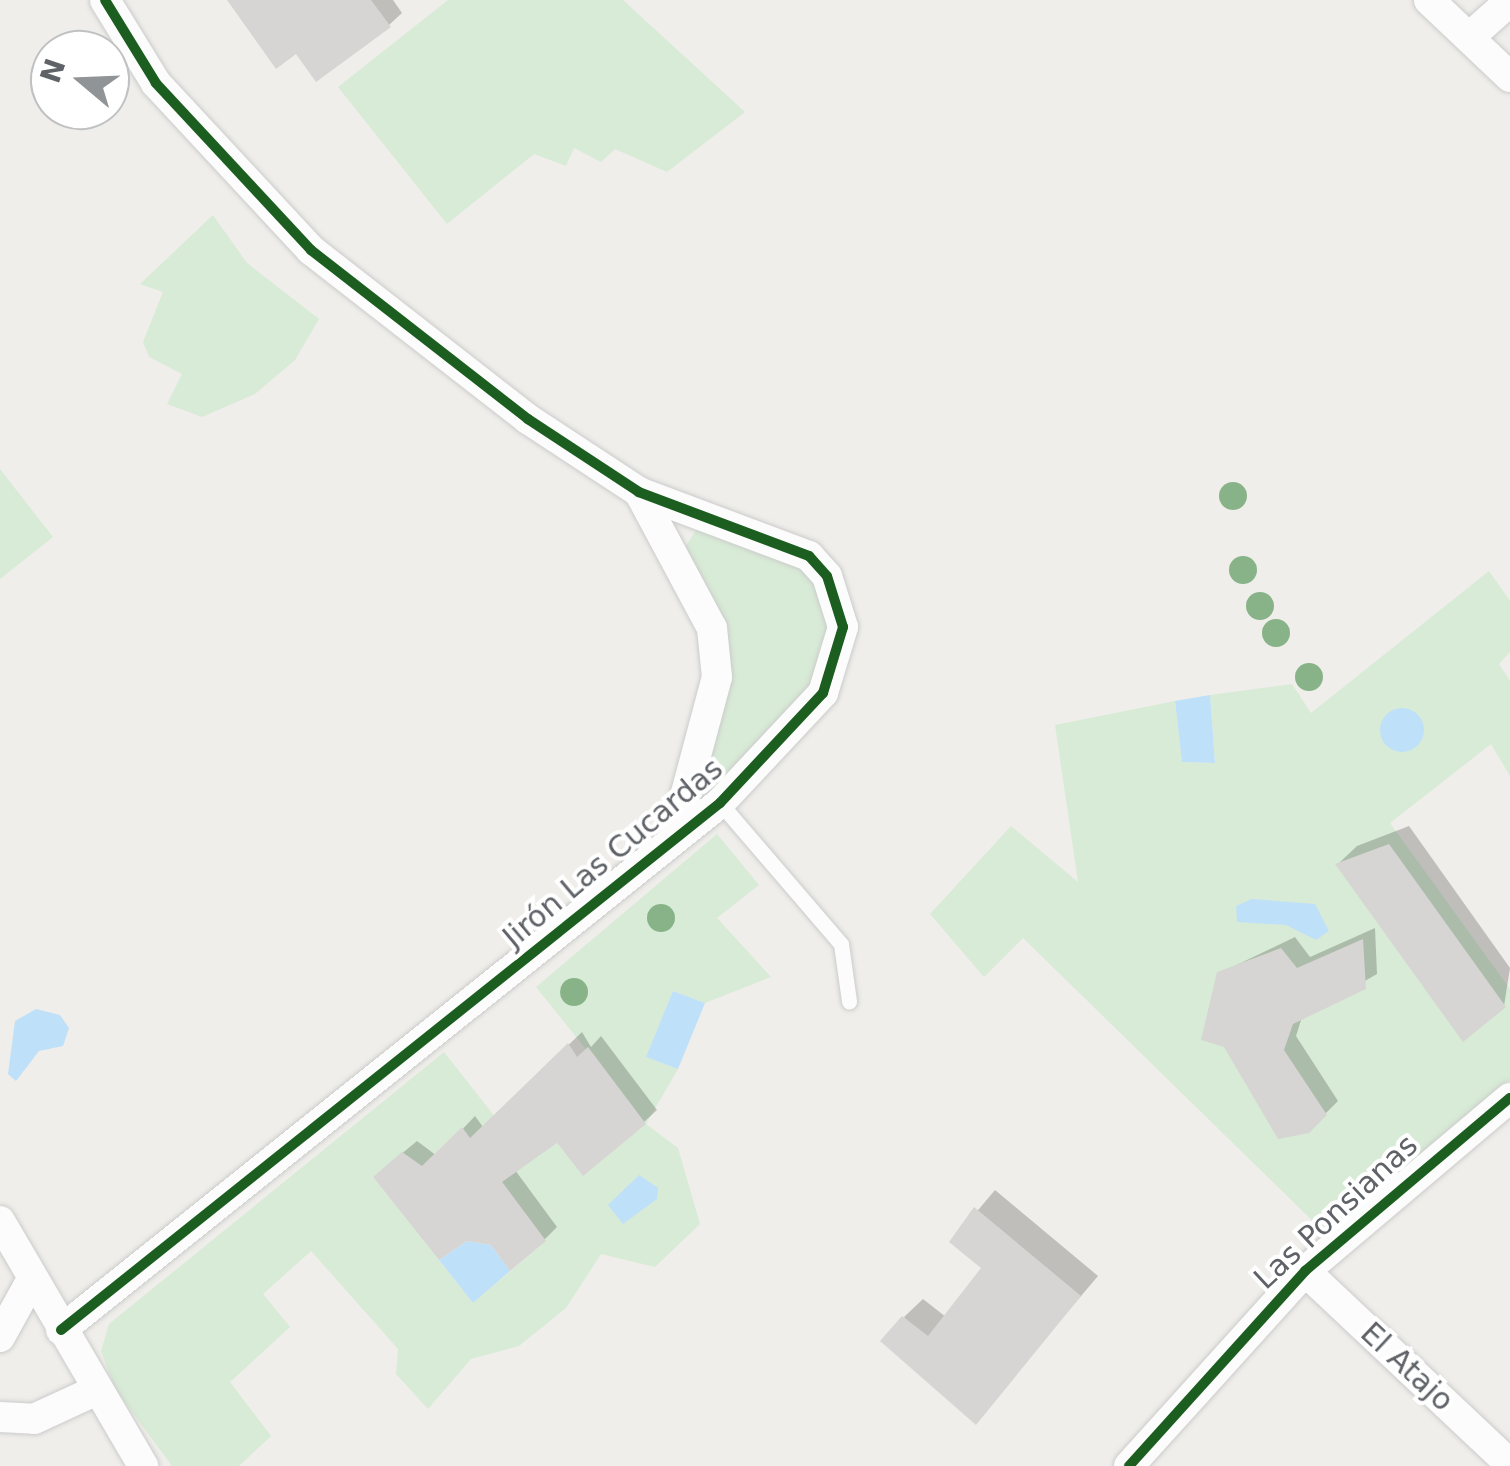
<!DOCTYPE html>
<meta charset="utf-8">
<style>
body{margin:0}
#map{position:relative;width:1510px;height:1466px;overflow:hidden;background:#efeeea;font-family:"DejaVu Sans",sans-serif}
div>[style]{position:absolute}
.green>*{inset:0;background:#d8ebd6}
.water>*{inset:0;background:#bfe0f9}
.round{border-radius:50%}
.shadow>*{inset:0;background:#0003}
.building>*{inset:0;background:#d6d5d3}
.roads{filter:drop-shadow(0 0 2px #cbcccc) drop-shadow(0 0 2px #cbcccc)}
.service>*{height:15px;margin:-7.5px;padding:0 7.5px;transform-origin:7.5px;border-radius:7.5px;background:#fdfcfc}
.minor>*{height:30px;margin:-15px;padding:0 15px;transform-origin:15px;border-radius:15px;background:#fdfcfc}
.cycleway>*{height:10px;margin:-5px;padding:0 5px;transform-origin:5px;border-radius:5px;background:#1b5e20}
.trees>*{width:28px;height:28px;margin:-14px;border-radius:50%;background:#88b388}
span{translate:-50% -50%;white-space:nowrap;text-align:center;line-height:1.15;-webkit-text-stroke:8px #fff;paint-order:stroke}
.street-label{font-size:30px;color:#5f6368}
.north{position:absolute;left:30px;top:30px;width:100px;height:100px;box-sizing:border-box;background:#fff;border:2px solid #bfc1c3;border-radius:50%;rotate:289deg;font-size:28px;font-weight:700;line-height:40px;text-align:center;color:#5f6368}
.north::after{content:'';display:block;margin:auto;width:35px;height:45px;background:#919496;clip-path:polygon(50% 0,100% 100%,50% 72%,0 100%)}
</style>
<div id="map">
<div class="green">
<i style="clip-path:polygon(448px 0,623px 0,745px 112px,667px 172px,615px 149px,601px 162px,574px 148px,566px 166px,534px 154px,447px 224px,338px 87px)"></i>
<i style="clip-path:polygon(213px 215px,247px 263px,319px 319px,295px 360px,255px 394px,202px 417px,167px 404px,182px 374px,149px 357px,143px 342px,163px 292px,140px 284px)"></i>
<i style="clip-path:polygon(0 469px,53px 537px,0 579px)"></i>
<i style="clip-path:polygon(698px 527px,827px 576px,836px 665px,676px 830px,717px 677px,679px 557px)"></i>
<i style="clip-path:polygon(1489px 571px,1510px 601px,1510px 652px,1499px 664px,1510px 681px,1510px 776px,1491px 744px,1390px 823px,1510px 989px,1510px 1080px,1324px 1232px,1023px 938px,984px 977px,930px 914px,1011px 826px,1078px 882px,1055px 725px,1175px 701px,1182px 762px,1215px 763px,1210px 695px,1292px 684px,1311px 713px)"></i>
<i style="clip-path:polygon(evenodd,717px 834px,759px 885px,717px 918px,771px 977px,705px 1003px,673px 991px,647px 1057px,678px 1069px,646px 1124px,678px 1148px,700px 1224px,655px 1267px,601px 1254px,566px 1308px,519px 1346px,471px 1359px,428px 1409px,396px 1374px,398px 1349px,311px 1251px,263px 1294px,290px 1327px,230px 1382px,271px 1436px,239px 1466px,172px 1466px,115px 1389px,101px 1351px,109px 1324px,444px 1052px,530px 1161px,557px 1143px,582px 1175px,646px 1124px,536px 987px,717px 834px,462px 1127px,546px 1241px,473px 1303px,373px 1177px,402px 1153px,422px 1166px,462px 1127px)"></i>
</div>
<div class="water">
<i style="clip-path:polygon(1210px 695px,1215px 763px,1182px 762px,1175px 701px)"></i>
<i class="round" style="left:1380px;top:708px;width:44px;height:44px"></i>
<i style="clip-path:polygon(1252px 899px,1315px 904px,1329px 931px,1316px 940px,1286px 925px,1237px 922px,1236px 906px)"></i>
<i style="clip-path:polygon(673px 991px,705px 1003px,678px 1069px,646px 1057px)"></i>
<i style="clip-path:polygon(36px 1009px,60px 1015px,69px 1028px,63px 1046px,39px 1051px,16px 1081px,8px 1074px,15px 1021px)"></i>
<i style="clip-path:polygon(639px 1175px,658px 1188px,657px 1199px,623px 1224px,608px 1205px)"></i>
<i style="clip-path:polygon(467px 1241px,491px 1245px,510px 1271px,473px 1303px,439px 1260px)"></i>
</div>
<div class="shadow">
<i style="clip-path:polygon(230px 0,393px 0,402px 13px,389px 25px,296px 51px)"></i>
<i style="clip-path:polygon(1409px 826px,1510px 968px,1504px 1006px,1338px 864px,1357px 846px)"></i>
<i style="clip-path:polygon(1375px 928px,1377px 974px,1302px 1017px,1296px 1036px,1338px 1101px,1308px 1131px,1220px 973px,1295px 937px,1310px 957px)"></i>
<i style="clip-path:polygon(582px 1032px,591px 1047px,601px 1036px,657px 1110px,644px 1122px,557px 1139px,515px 1170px,557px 1227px,544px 1240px,493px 1243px,388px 1165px,417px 1141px,437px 1156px,475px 1116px,483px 1127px)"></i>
<i style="clip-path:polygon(995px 1190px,1098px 1276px,975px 1421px,904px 1317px,923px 1299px,946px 1317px,984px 1268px,952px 1241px)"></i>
</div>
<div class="building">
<i style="clip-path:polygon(227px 0,371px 0,391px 27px,316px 82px,296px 54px,276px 69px)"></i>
<i style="clip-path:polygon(1389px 844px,1506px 1007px,1463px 1042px,1335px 864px)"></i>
<i style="clip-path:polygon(1363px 939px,1366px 989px,1293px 1024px,1284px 1050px,1327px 1115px,1309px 1133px,1278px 1139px,1224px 1047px,1201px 1040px,1217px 972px,1281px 948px,1297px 968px)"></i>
<i style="clip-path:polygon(568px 1043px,577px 1057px,588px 1047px,646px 1124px,583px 1176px,557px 1143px,502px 1182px,546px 1241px,510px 1271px,491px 1245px,467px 1241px,439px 1260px,373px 1177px,402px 1152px,422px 1166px,462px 1127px,470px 1138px)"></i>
<i style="clip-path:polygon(974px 1207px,1081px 1296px,976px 1425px,880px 1341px,902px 1316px,928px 1336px,981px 1268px,949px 1242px)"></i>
</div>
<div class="roads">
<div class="service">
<i style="left:720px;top:803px;width:186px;rotate:49.4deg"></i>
<i style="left:841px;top:944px;width:58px;rotate:82deg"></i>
</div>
<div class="minor">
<i style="left:1429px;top:0;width:112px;rotate:43.5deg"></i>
<i style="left:1473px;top:34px;width:50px;rotate:-41.7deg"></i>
<i style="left:639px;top:492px;width:154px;rotate:61.8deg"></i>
<i style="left:712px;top:628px;width:49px;rotate:84.2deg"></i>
<i style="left:717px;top:677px;width:158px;rotate:105deg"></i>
<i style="left:0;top:1221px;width:284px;rotate:59.7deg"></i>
<i style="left:1305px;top:1271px;width:282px;rotate:43.3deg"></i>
<i style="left:61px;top:1330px;width:844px;rotate:-38.65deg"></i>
<i style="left:720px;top:803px;width:151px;rotate:-46.9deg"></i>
<i style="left:823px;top:693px;width:69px;rotate:-73.1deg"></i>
<i style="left:843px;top:627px;width:53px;rotate:-107.4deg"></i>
<i style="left:827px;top:576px;width:27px;rotate:-132deg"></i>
<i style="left:809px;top:556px;width:182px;rotate:-159.4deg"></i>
<i style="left:639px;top:492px;width:133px;rotate:-146.7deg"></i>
<i style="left:528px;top:419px;width:275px;rotate:-142.1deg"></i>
<i style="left:311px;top:250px;width:228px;rotate:-132.9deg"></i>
<i style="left:156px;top:83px;width:97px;rotate:-121.6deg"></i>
<i style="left:0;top:1337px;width:66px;rotate:-61.1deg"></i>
<i style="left:0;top:1417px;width:34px;rotate:3deg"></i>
<i style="left:34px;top:1419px;width:69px;rotate:-24.7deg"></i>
<i style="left:1129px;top:1466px;width:263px;rotate:-47.9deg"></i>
<i style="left:1305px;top:1271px;width:268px;rotate:-40.2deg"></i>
</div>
</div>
<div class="cycleway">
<i style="left:61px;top:1330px;width:844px;rotate:-38.65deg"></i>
<i style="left:720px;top:803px;width:151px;rotate:-46.9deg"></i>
<i style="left:823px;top:693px;width:69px;rotate:-73.1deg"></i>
<i style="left:843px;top:627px;width:53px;rotate:-107.4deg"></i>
<i style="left:827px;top:576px;width:27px;rotate:-132deg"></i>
<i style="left:809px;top:556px;width:182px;rotate:-159.4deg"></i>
<i style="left:639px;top:492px;width:133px;rotate:-146.7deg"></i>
<i style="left:528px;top:419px;width:275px;rotate:-142.1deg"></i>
<i style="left:311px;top:250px;width:228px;rotate:-132.9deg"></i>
<i style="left:156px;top:83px;width:97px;rotate:-121.6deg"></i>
<i style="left:1129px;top:1466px;width:263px;rotate:-47.9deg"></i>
<i style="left:1305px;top:1271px;width:268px;rotate:-40.2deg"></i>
</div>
<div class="trees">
<i style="left:1233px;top:496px"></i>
<i style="left:1243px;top:570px"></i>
<i style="left:1260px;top:606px"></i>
<i style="left:1276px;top:633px"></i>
<i style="left:1309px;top:677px"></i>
<i style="left:661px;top:918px"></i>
<i style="left:574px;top:992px"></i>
</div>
<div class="street-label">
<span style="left:613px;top:853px;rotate:-40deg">Jirón Las Cucardas</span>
<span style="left:1336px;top:1212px;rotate:-43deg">Las Ponsianas</span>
<span style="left:1407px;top:1367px;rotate:43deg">El Atajo</span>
</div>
<div class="north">N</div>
</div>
